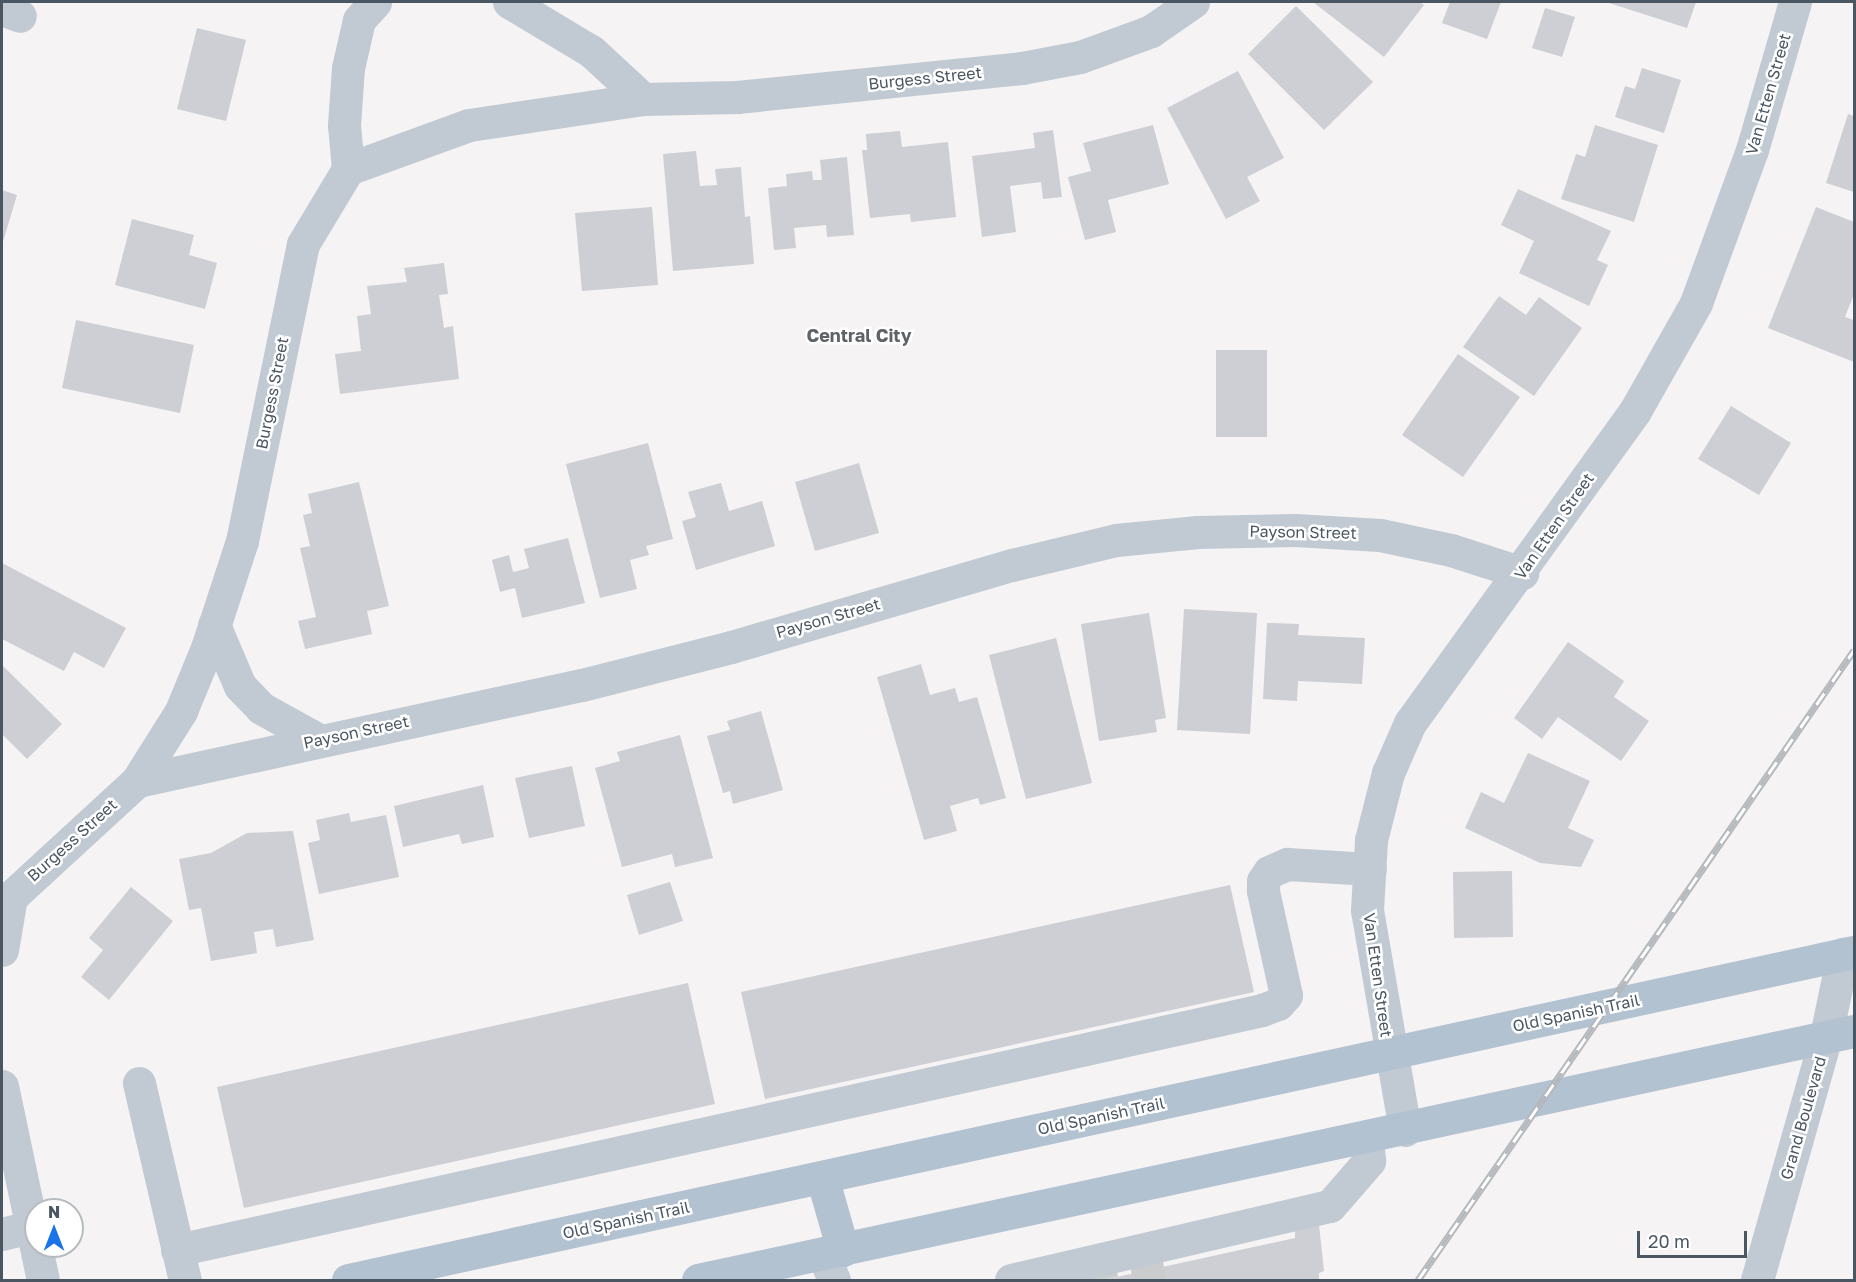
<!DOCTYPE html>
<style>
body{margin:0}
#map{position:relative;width:1856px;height:1282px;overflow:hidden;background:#f5f3f3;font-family:"Golos Text",sans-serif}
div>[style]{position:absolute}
.building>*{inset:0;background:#cdcfd5}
.minor-tunnel>*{height:33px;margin-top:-16.5px;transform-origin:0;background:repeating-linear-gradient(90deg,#caccce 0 33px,transparent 0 49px)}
.minor>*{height:33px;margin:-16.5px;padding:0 16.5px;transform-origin:16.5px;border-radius:16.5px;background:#c1cad2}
.major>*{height:33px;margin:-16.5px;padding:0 16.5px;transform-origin:16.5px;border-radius:16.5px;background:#b3c2d1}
.rail>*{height:7px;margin-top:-3.5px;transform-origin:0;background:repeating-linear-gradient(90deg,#fff 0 14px,#b5b8bd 0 28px);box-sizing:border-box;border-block:2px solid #b5b8bd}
span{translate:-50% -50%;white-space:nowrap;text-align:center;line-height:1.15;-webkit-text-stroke:5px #fff;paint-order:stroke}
.street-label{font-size:16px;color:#4a5661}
.neighbourhood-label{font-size:18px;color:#5f6368;font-weight:700}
.frame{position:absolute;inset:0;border:3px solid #4a5661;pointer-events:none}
.north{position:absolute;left:24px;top:1198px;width:60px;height:60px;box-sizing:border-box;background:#fff;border:2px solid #b7bbc0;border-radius:50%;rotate:0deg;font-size:16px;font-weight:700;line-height:24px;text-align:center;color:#4a5661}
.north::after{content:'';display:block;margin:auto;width:21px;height:27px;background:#1a73e8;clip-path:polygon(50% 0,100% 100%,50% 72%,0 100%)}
.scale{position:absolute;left:1637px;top:1231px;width:110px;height:27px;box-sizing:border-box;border:3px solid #4a5661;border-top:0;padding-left:8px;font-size:18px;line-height:21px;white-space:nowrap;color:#4a5661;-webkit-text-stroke:4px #fff;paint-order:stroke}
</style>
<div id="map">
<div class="building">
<i style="clip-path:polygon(1313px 2px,1419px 2px,1424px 5px,1384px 57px)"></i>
<i style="clip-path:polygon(1450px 2px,1501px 2px,1487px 39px,1442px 23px)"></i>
<i style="clip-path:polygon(1606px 2px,1696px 2px,1687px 28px)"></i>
<i style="clip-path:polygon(1296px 6px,1373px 82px,1324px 130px,1248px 54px)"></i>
<i style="clip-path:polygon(1545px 8px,1575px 17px,1562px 57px,1532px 48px)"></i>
<i style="clip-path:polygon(197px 28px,246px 40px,226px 121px,177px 109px)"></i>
<i style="clip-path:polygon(1642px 68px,1681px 80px,1664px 133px,1615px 117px,1625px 86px,1635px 89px)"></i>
<i style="clip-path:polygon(1238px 71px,1284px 158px,1247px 177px,1260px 201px,1226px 219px,1167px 108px)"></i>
<i style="clip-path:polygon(1848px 114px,1854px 116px,1854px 192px,1826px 183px)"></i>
<i style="clip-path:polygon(1153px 125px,1169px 184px,1108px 200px,1116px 232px,1085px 240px,1068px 177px,1091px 171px,1083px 143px)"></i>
<i style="clip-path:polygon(1595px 125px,1658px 145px,1634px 222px,1561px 199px,1576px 154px,1585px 157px)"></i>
<i style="clip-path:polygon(1053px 130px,1062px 197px,1043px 199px,1041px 182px,1010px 186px,1016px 232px,982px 237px,972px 156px,1035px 148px,1033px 133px)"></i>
<i style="clip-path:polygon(900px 131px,902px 147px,948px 142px,956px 217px,911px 222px,910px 214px,870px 218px,862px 150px,867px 150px,866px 134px)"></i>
<i style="clip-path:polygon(696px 151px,700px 186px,717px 185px,715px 169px,741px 167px,745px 217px,750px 216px,754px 264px,673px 271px,663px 154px)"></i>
<i style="clip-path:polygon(847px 157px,854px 235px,827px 237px,826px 225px,794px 228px,796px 248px,774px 250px,768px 188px,787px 186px,786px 174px,812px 171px,813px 180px,822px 180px,820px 160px)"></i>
<i style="clip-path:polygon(1518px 189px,1611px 231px,1597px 260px,1608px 265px,1589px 306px,1519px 273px,1534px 241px,1501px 225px)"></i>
<i style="clip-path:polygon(2px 190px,17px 195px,2px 245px)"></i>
<i style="clip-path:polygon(652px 207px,658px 285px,582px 291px,575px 213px)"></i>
<i style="clip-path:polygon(1816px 207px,1854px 222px,1854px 294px,1845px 317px,1854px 320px,1854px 362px,1768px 328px)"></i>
<i style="clip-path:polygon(132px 219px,194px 235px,189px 255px,217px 263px,205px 309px,115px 285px)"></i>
<i style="clip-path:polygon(444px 263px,448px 294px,439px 295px,444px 328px,453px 326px,459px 379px,340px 394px,335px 354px,361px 351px,357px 316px,371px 314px,367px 286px,407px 282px,404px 268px)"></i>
<i style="clip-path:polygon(1499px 296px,1526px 315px,1539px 297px,1582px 328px,1534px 396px,1463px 347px)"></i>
<i style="clip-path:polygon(76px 320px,194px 345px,180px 413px,62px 388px)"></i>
<i style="clip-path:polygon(1216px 350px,1267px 350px,1267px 437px,1216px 437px)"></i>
<i style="clip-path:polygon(1458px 354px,1520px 397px,1463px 477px,1402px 435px)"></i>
<i style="clip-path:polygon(1731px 406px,1791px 443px,1759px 495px,1698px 459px)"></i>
<i style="clip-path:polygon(648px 443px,673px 539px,646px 546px,649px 555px,630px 560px,637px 589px,600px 598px,566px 464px)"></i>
<i style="clip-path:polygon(859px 463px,879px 533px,815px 551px,795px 482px)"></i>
<i style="clip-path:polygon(359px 482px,389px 606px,367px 611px,372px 634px,305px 649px,298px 621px,316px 617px,300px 548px,310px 546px,303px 515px,312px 513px,308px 494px)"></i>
<i style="clip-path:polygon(721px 483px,729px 511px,762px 501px,775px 546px,696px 570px,682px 521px,696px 517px,688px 492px)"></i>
<i style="clip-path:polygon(568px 538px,585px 603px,522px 618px,515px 588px,500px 592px,492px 560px,509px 555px,513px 572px,529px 568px,524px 549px)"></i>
<i style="clip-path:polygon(2px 563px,126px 628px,104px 668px,74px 652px,64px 671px,2px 639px)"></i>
<i style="clip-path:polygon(1184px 609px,1257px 613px,1250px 734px,1177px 730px)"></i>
<i style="clip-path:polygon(1149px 613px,1166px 718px,1155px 720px,1157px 732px,1099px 741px,1081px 624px)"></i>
<i style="clip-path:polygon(1267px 623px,1299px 624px,1298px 635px,1365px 638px,1362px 684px,1298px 681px,1297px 701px,1263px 699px)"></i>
<i style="clip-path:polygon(1056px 638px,1092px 783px,1026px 799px,989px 655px)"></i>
<i style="clip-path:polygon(1568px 642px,1624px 681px,1614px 697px,1649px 721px,1621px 761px,1558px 717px,1542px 739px,1514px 718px)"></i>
<i style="clip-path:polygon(921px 664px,930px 695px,955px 688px,959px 702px,977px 697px,1006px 798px,980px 805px,978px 798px,950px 806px,957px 831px,924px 840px,877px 677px)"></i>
<i style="clip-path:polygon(2px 665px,62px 724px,27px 759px,2px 734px)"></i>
<i style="clip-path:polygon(761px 711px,783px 790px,733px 804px,730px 791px,723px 793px,707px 736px,730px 730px,727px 721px)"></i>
<i style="clip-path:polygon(680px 735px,713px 858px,675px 867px,672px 854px,622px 867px,595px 768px,620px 761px,617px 752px)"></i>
<i style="clip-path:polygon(1528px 753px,1590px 781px,1568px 828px,1594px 840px,1581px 867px,1540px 863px,1465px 828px,1481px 792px,1504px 803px)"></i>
<i style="clip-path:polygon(572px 766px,585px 826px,529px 838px,515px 778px)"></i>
<i style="clip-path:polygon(483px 785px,494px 837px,462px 844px,459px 834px,403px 847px,394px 806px)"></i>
<i style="clip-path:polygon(349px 813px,351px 822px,386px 815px,399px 877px,319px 894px,308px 843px,320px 840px,316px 820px)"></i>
<i style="clip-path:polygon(293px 831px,314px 940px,276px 947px,273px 929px,254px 932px,257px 953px,211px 961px,201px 908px,189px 910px,179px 859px,211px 853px,247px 833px)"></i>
<i style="clip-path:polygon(1512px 871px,1513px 937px,1454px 938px,1453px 872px)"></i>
<i style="clip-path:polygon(670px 882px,683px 921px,639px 935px,627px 895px)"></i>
<i style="clip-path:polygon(1230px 885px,1254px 992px,765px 1099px,741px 992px)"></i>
<i style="clip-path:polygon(131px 887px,173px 921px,109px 1000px,81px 977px,103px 950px,89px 938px)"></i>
<i style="clip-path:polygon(688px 983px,715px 1104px,244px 1208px,217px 1087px)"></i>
<i style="clip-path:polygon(1319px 1225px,1324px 1271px,1319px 1273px,1319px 1280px,1103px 1280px,1295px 1238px,1295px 1229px)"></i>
</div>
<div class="minor-tunnel">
<i style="left:1146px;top:1258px;width:22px;rotate:82deg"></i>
<i style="left:1099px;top:1267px;width:13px;rotate:77deg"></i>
</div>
<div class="minor">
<i style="left:509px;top:2px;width:96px;rotate:30.9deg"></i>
<i style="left:591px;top:51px;width:71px;rotate:42.7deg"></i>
<i style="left:643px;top:99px;width:94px;rotate:-1.2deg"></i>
<i style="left:737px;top:97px;width:286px;rotate:-5.8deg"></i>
<i style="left:1022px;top:68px;width:59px;rotate:-10.7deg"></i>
<i style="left:1080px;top:57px;width:76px;rotate:-20.1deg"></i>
<i style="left:1151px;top:31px;width:51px;rotate:-34.6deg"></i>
<i style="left:2px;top:9px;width:19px;rotate:21deg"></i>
<i style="left:348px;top:169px;width:129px;rotate:-20deg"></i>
<i style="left:469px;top:125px;width:176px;rotate:-8.5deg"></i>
<i style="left:214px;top:625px;width:66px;rotate:66.9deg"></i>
<i style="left:240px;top:686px;width:30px;rotate:46deg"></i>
<i style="left:261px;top:708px;width:66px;rotate:28.9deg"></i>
<i style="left:137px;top:781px;width:455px;rotate:-12.2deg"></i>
<i style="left:582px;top:685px;width:154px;rotate:-14.3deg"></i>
<i style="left:731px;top:647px;width:293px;rotate:-16.3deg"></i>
<i style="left:1012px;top:565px;width:107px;rotate:-13.5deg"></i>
<i style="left:1116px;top:540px;width:82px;rotate:-5.6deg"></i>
<i style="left:1198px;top:532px;width:97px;rotate:-1.2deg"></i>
<i style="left:1295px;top:530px;width:85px;rotate:3.4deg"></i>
<i style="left:1380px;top:535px;width:73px;rotate:11.9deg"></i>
<i style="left:1451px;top:550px;width:75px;rotate:17.9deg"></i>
<i style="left:2px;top:900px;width:9px;rotate:-18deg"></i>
<i style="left:11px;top:897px;width:171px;rotate:-42.6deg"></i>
<i style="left:137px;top:781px;width:83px;rotate:-57.8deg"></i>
<i style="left:181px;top:711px;width:68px;rotate:-67.6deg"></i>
<i style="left:207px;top:648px;width:113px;rotate:-71.9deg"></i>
<i style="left:242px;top:541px;width:303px;rotate:-78.4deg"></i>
<i style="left:303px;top:244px;width:87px;rotate:-59deg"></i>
<i style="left:348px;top:169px;width:44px;rotate:-95.2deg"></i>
<i style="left:344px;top:125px;width:57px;rotate:-86deg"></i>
<i style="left:348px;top:68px;width:49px;rotate:-77.1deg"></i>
<i style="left:359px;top:20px;width:24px;rotate:-48deg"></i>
<i style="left:2px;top:950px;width:54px;rotate:-80.4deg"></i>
<i style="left:139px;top:1083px;width:202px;rotate:76.9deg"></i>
<i style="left:2px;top:1086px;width:198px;rotate:78.1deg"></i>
<i style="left:1405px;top:1130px;width:223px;rotate:-99.8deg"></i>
<i style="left:1367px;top:910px;width:70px;rotate:-86.7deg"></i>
<i style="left:1371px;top:840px;width:69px;rotate:-75.8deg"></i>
<i style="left:1388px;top:773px;width:55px;rotate:-66.3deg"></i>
<i style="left:1410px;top:723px;width:385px;rotate:-54.2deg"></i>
<i style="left:1635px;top:411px;width:124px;rotate:-60.5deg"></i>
<i style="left:1696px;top:303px;width:163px;rotate:-69.9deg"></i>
<i style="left:1752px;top:150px;width:154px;rotate:-73.8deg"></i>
<i style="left:2px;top:1234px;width:30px;rotate:-14deg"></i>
<i style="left:177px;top:1250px;width:1111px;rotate:-12.47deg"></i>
<i style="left:1262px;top:1010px;width:17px;rotate:-21deg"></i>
<i style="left:1278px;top:1004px;width:12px;rotate:-48deg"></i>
<i style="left:1286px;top:995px;width:107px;rotate:-102.5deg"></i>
<i style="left:1263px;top:891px;width:10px;rotate:-90deg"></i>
<i style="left:1263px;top:881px;width:11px;rotate:-56deg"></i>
<i style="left:1269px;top:872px;width:20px;rotate:-24deg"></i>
<i style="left:1287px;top:864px;width:83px;rotate:3.4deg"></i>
<i style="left:823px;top:1254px;width:28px;rotate:67deg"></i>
<i style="left:1011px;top:1280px;width:327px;rotate:-13.1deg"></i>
<i style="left:1330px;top:1206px;width:60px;rotate:-49.1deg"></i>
<i style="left:1369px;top:1161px;width:23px;rotate:-95deg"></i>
<i style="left:1757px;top:1280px;width:254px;rotate:-74.2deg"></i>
<i style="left:1826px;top:1036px;width:84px;rotate:-78.3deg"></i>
</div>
<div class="major">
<i style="left:822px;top:1177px;width:76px;rotate:74deg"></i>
<i style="left:348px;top:1280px;width:1541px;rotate:-12.29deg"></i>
<i style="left:698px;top:1280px;width:1183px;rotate:-12.16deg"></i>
</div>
<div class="rail">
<i style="left:1418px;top:1280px;width:766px;rotate:-55.31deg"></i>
</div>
<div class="street-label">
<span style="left:925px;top:78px;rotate:-6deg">Burgess Street</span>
<span style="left:1768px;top:94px;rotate:-74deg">Van Etten Street</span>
<span style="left:272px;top:393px;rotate:-79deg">Burgess Street</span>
<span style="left:1554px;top:526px;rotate:-55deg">Van Etten Street</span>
<span style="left:1303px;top:532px;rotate:1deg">Payson Street</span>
<span style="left:828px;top:618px;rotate:-16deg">Payson Street</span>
<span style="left:356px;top:732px;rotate:-12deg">Payson Street</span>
<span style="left:72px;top:840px;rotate:-42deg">Burgess Street</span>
<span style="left:1378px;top:975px;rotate:82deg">Van Etten Street</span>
<span style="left:1576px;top:1013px;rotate:-12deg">Old Spanish Trail</span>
<span style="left:1101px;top:1116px;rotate:-12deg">Old Spanish Trail</span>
<span style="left:1803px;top:1118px;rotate:-74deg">Grand Boulevard</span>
<span style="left:626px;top:1220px;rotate:-12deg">Old Spanish Trail</span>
</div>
<div class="neighbourhood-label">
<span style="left:859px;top:335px">Central City</span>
</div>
<div class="frame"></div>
<div class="north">N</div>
<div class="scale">20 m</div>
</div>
